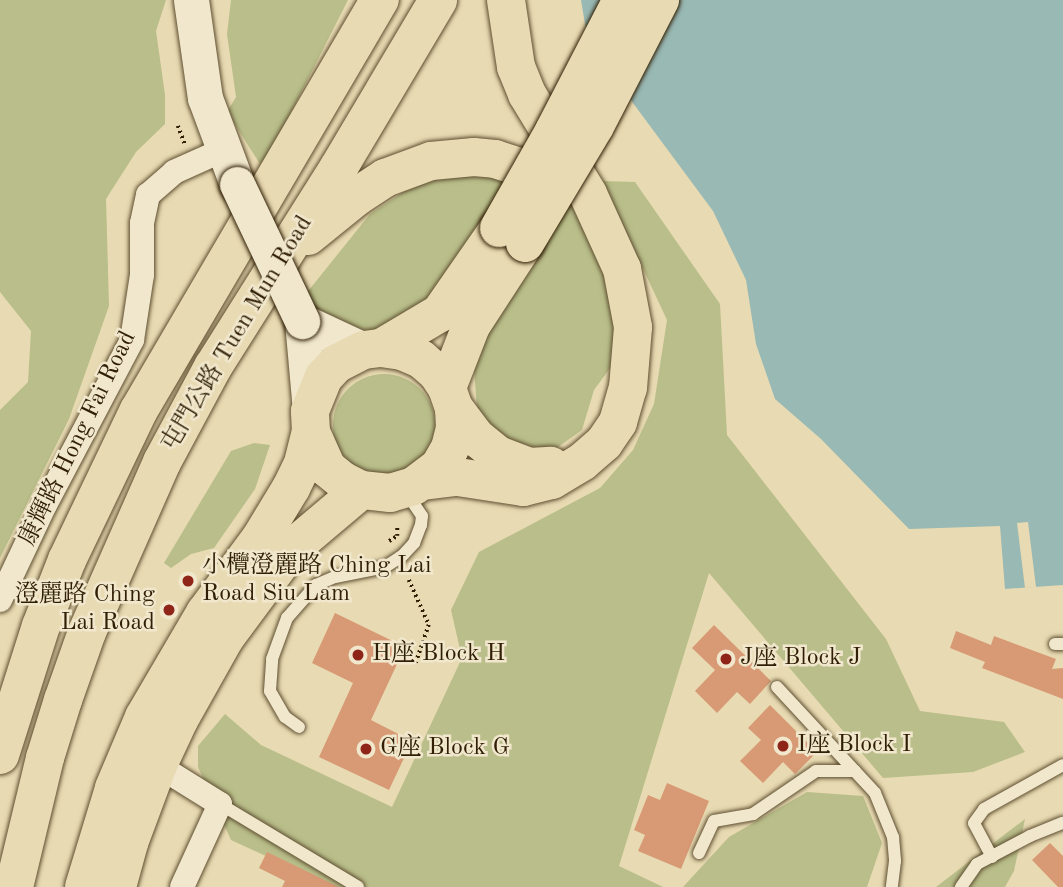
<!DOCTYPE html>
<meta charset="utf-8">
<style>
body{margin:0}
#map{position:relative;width:1063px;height:887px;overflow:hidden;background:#e8dab2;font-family:"Old Standard TT","Noto Serif TC",serif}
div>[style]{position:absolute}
.green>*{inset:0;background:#b9be8a}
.round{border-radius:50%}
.water>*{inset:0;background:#99b9b4}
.pier>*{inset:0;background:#e8dab2}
.building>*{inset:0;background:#d89a75}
.path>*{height:3.5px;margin-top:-1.75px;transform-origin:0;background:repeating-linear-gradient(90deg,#301f05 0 2px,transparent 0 5.5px)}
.roads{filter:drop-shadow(0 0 2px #5e4e30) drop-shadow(0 0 2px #5e4e30)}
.service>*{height:12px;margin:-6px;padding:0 6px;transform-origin:6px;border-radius:6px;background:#f0e7cd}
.minor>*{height:24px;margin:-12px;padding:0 12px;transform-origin:12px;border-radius:12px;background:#f0e7cd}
.secondary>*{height:35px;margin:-17.5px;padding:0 17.5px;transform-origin:17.5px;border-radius:17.5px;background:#f0e7cd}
.primary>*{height:38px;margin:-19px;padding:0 19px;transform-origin:19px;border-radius:19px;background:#e8dab2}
.motorway>*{height:38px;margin:-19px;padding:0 19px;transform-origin:19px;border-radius:19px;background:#e8dab2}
.bridges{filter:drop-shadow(0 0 2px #301f05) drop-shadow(0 0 2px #301f05)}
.secondary-bridge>*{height:35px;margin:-17.5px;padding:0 17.5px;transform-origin:17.5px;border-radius:17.5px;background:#f0e7cd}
.primary-bridge>*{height:38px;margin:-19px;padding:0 19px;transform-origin:19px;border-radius:19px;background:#e8dab2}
.dots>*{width:19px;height:19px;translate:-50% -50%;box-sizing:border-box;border:4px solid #f0e7cd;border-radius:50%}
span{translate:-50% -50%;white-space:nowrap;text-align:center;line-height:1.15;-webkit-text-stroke:5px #f0e7cd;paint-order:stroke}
.street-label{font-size:24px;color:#301f05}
.poi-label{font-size:24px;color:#301f05}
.left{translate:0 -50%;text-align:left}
.right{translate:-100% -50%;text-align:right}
</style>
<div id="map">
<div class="green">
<i style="clip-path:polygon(0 0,166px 0,156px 31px,165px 95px,165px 124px,136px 152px,106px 199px,109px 306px,69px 419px,0 558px,0 410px,28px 382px,31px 331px,0 292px)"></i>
<i style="clip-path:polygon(231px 0,348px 0,271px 152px,260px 164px,227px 112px,236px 97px,227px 34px)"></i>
<i style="clip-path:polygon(431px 174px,509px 176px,443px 288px,417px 313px,370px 331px,335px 323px,318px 313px,305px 295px,370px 214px)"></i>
<i style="clip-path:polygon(602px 181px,635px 182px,720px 304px,727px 435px,886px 639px,920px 711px,1004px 722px,1025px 752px,973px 772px,883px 778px,709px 573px,619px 866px,663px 887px,333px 887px,231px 840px,198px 767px,198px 746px,225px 714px,261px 745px,392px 807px,462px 658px,451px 610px,479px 552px,600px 488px,633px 450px,654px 404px,667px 320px)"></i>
<i style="clip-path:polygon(570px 204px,589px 232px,616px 291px,616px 360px,594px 390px,582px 430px,558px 447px,529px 451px,503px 440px,477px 407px,474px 369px,481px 344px)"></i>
<i class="round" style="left:333px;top:374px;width:102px;height:102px"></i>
<i style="clip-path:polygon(254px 443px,270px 445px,255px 489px,214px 548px,191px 554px,171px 568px,164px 563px,231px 451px)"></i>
<i style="clip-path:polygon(807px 792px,863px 796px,882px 843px,867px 887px,683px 887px,729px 837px)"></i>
<i style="clip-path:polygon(1025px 819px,1014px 871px,1005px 887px,936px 887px)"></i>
</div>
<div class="water">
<i style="clip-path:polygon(581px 0,1063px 0,1063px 585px,1005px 589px,1000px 526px,909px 529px,821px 439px,775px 399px,756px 344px,746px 280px,713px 211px,613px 76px,586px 30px)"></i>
</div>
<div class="pier">
<i style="clip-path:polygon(1028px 522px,1036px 587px,1025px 588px,1017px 523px)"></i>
</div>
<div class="building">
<i style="clip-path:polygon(335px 613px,405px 647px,371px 720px,412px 741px,389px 790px,319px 757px,353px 683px,312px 663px)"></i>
<i style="clip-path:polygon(714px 625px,771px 681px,750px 704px,737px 692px,717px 713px,695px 691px,715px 670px,692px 648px)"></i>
<i style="clip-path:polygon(956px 631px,991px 645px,994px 636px,1056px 659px,1052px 669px,1063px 668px,1063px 699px,982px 668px,985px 662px,950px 648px)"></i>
<i style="clip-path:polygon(770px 705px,817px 752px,795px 774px,783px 762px,763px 783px,740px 761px,761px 740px,748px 728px)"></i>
<i style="clip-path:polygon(667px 783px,709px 801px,681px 869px,638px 851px,645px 835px,634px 830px,648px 795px,660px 800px)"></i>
<i style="clip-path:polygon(1050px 843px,1063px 856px,1063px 887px,1058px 887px,1032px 860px)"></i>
<i style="clip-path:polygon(267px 852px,339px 887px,282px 887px,285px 881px,259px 868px)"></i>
</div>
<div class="path">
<i style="left:178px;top:126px;width:19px;rotate:69deg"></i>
<i style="left:389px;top:541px;width:9px;rotate:-32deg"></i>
<i style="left:397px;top:536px;width:8px;rotate:-90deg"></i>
<i style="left:409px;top:580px;width:49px;rotate:66deg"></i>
<i style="left:429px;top:625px;width:40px;rotate:108.9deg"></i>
</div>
<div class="roads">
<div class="service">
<i style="left:1055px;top:644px;width:8px"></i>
<i style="left:777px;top:687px;width:144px;rotate:47.2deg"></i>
<i style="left:875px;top:793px;width:48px;rotate:67.8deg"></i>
<i style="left:893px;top:837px;width:24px;rotate:85deg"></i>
<i style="left:895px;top:861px;width:26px;rotate:97deg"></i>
<i style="left:299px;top:727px;width:17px;rotate:-144deg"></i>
<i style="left:285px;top:717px;width:30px;rotate:-120deg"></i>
<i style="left:270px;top:691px;width:32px;rotate:-86deg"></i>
<i style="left:272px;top:659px;width:44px;rotate:-69.9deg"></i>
<i style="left:287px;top:618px;width:44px;rotate:-48.7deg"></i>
<i style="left:316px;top:585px;width:21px;rotate:-23deg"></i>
<i style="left:335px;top:577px;width:51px;rotate:-11.3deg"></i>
<i style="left:385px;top:567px;width:20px;rotate:-33deg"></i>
<i style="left:402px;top:556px;width:18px;rotate:-47deg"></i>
<i style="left:414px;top:543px;width:19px;rotate:-69deg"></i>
<i style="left:421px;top:525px;width:9px;rotate:-84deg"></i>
<i style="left:422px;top:516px;width:27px;rotate:-124deg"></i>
<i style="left:220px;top:804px;width:161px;rotate:31deg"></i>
<i style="left:699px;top:853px;width:35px;rotate:-65deg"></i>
<i style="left:714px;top:821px;width:40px;rotate:-10deg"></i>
<i style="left:753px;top:814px;width:76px;rotate:-34.3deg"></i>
<i style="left:816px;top:771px;width:39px"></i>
<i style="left:992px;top:857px;width:38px;rotate:-118deg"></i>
<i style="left:974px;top:823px;width:17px;rotate:-54deg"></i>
<i style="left:984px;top:809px;width:90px;rotate:-29.1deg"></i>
<i style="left:961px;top:887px;width:28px;rotate:-55deg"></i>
<i style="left:977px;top:864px;width:60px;rotate:-27.8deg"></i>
<i style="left:1030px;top:836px;width:35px;rotate:-22deg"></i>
</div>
<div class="minor">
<i style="left:0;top:600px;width:105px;rotate:-64.7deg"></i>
<i style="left:45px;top:505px;width:187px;rotate:-62.2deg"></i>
<i style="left:132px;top:340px;width:66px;rotate:-81.3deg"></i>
<i style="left:142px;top:275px;width:52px;rotate:-90deg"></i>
<i style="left:142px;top:223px;width:29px;rotate:-78deg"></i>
<i style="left:148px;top:195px;width:35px;rotate:-41deg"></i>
<i style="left:174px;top:172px;width:54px;rotate:-24.2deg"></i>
<i style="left:146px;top:758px;width:87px;rotate:31.9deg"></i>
<i style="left:220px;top:804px;width:91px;rotate:114.6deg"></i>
</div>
<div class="secondary">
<i style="left:191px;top:0;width:99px;rotate:81.9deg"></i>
<i style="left:205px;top:98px;width:92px;rotate:69.6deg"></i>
<i style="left:302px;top:321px;width:90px;rotate:84.9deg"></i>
<i style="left:302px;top:321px;width:68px;rotate:25.1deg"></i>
</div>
<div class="primary">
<i style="left:381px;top:348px;width:69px;rotate:-30.7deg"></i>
<i style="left:440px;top:313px;width:103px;rotate:-55.2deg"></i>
<i style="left:447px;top:388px;width:66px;rotate:-68.8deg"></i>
<i style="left:471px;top:326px;width:99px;rotate:-57deg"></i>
<i style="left:84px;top:887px;width:103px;rotate:-73.1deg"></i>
<i style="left:114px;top:788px;width:77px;rotate:-67.1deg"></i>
<i style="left:144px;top:717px;width:121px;rotate:-59.6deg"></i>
<i style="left:205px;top:613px;width:92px;rotate:-53.4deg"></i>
<i style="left:260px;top:539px;width:60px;rotate:-58.7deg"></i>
<i style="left:291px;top:488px;width:28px;rotate:-64deg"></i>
<i style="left:303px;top:463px;width:32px;rotate:-76deg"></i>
<i style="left:311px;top:432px;width:21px;rotate:-93deg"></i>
<i style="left:310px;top:411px;width:37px;rotate:-68deg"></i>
<i style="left:324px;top:377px;width:18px;rotate:-47deg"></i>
<i style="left:336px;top:364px;width:31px;rotate:-27deg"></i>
<i style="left:364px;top:350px;width:17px;rotate:-7deg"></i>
<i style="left:381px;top:348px;width:21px;rotate:8deg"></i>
<i style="left:402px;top:351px;width:21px;rotate:23deg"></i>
<i style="left:421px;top:359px;width:21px;rotate:41deg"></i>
<i style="left:437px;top:373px;width:18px;rotate:56deg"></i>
<i style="left:447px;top:388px;width:21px;rotate:71deg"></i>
<i style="left:454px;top:408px;width:20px;rotate:87deg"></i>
<i style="left:455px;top:428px;width:21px;rotate:104deg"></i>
<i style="left:450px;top:448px;width:22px;rotate:120deg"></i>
<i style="left:439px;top:467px;width:31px;rotate:143deg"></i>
<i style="left:414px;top:486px;width:25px;rotate:164deg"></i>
<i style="left:390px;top:493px;width:29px;rotate:-174deg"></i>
<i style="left:361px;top:490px;width:20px;rotate:-153deg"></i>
<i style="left:343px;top:481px;width:21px;rotate:-141deg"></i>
<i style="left:327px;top:468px;width:39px;rotate:-114deg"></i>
<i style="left:117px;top:887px;width:46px;rotate:-74.7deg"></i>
<i style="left:129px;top:843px;width:83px;rotate:-69.6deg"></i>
<i style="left:158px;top:765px;width:50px;rotate:-65deg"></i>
<i style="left:179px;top:720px;width:94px;rotate:-60.7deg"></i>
<i style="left:225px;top:638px;width:109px;rotate:-53.5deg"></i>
<i style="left:290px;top:550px;width:93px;rotate:-40.2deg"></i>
</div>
<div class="motorway">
<i style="left:308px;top:236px;width:62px;rotate:-39.1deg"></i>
<i style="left:356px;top:197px;width:35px;rotate:-33deg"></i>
<i style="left:385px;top:178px;width:49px;rotate:-20.3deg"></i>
<i style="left:431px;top:161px;width:43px;rotate:-5.3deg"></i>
<i style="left:474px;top:157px;width:21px;rotate:5deg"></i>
<i style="left:495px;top:159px;width:35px;rotate:18deg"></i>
<i style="left:528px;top:170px;width:37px;rotate:27deg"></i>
<i style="left:454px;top:408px;width:38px;rotate:53deg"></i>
<i style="left:477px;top:438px;width:27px;rotate:39deg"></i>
<i style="left:498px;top:455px;width:33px;rotate:21deg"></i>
<i style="left:529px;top:467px;width:22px;rotate:-3deg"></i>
<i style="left:423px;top:481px;width:35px;rotate:-7deg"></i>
<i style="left:458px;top:477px;width:66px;rotate:8.7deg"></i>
<i style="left:523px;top:487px;width:30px;rotate:-14deg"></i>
<i style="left:552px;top:480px;width:35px;rotate:-31deg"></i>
<i style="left:582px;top:462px;width:29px;rotate:-41deg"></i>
<i style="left:604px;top:443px;width:25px;rotate:-56deg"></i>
<i style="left:618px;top:422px;width:35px;rotate:-74deg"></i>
<i style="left:628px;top:388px;width:61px;rotate:-85.3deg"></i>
<i style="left:633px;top:327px;width:59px;rotate:-100.7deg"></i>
<i style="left:622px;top:269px;width:82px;rotate:-114.4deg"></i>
<i style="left:588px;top:194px;width:117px;rotate:-121.4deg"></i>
<i style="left:527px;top:94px;width:29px;rotate:-112deg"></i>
<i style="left:516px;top:67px;width:68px;rotate:-98.5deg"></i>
<i style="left:0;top:755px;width:135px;rotate:-72.4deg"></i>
<i style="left:41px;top:626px;width:71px;rotate:-68.5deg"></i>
<i style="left:67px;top:560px;width:166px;rotate:-64.4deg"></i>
<i style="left:139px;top:410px;width:476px;rotate:-59.6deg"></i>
<i style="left:14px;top:887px;width:133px;rotate:-76.5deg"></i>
<i style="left:45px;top:758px;width:61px;rotate:-72.8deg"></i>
<i style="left:63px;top:700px;width:72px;rotate:-70.6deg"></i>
<i style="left:87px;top:632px;width:186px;rotate:-66.2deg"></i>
<i style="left:162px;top:462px;width:108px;rotate:-61.8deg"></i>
<i style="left:213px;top:367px;width:236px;rotate:-57.8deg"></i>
<i style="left:339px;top:167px;width:194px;rotate:-59.3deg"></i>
</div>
</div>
<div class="bridges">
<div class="secondary-bridge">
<i style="left:237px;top:184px;width:152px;rotate:64.6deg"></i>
</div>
<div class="primary-bridge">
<i style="left:499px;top:228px;width:112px;rotate:-60.4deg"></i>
<i style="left:554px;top:131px;width:148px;rotate:-62.6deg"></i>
<i style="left:525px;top:243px;width:136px;rotate:-59.1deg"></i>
<i style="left:595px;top:126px;width:142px;rotate:-62.7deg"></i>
</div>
</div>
<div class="dots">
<i style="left:188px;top:581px;background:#8f2418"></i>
<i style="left:169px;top:610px;background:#8f2418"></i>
<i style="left:358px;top:655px;background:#8f2418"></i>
<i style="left:726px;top:659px;background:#8f2418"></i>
<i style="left:783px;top:746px;background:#8f2418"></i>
<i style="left:366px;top:749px;background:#8f2418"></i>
</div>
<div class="street-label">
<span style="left:238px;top:334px;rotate:-59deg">屯門公路 Tuen Mun Road</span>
<span style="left:79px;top:439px;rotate:-64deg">康輝路 Hong Fai Road</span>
</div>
<div class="poi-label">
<span class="left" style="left:202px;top:581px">小欖澄麗路 Ching Lai<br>Road Siu Lam</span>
<span class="right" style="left:155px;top:610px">澄麗路 Ching<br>Lai Road</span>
<span class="left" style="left:372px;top:655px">H座 Block H</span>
<span class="left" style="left:740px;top:659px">J座 Block J</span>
<span class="left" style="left:797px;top:746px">I座 Block I</span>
<span class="left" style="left:380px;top:749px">G座 Block G</span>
</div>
</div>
